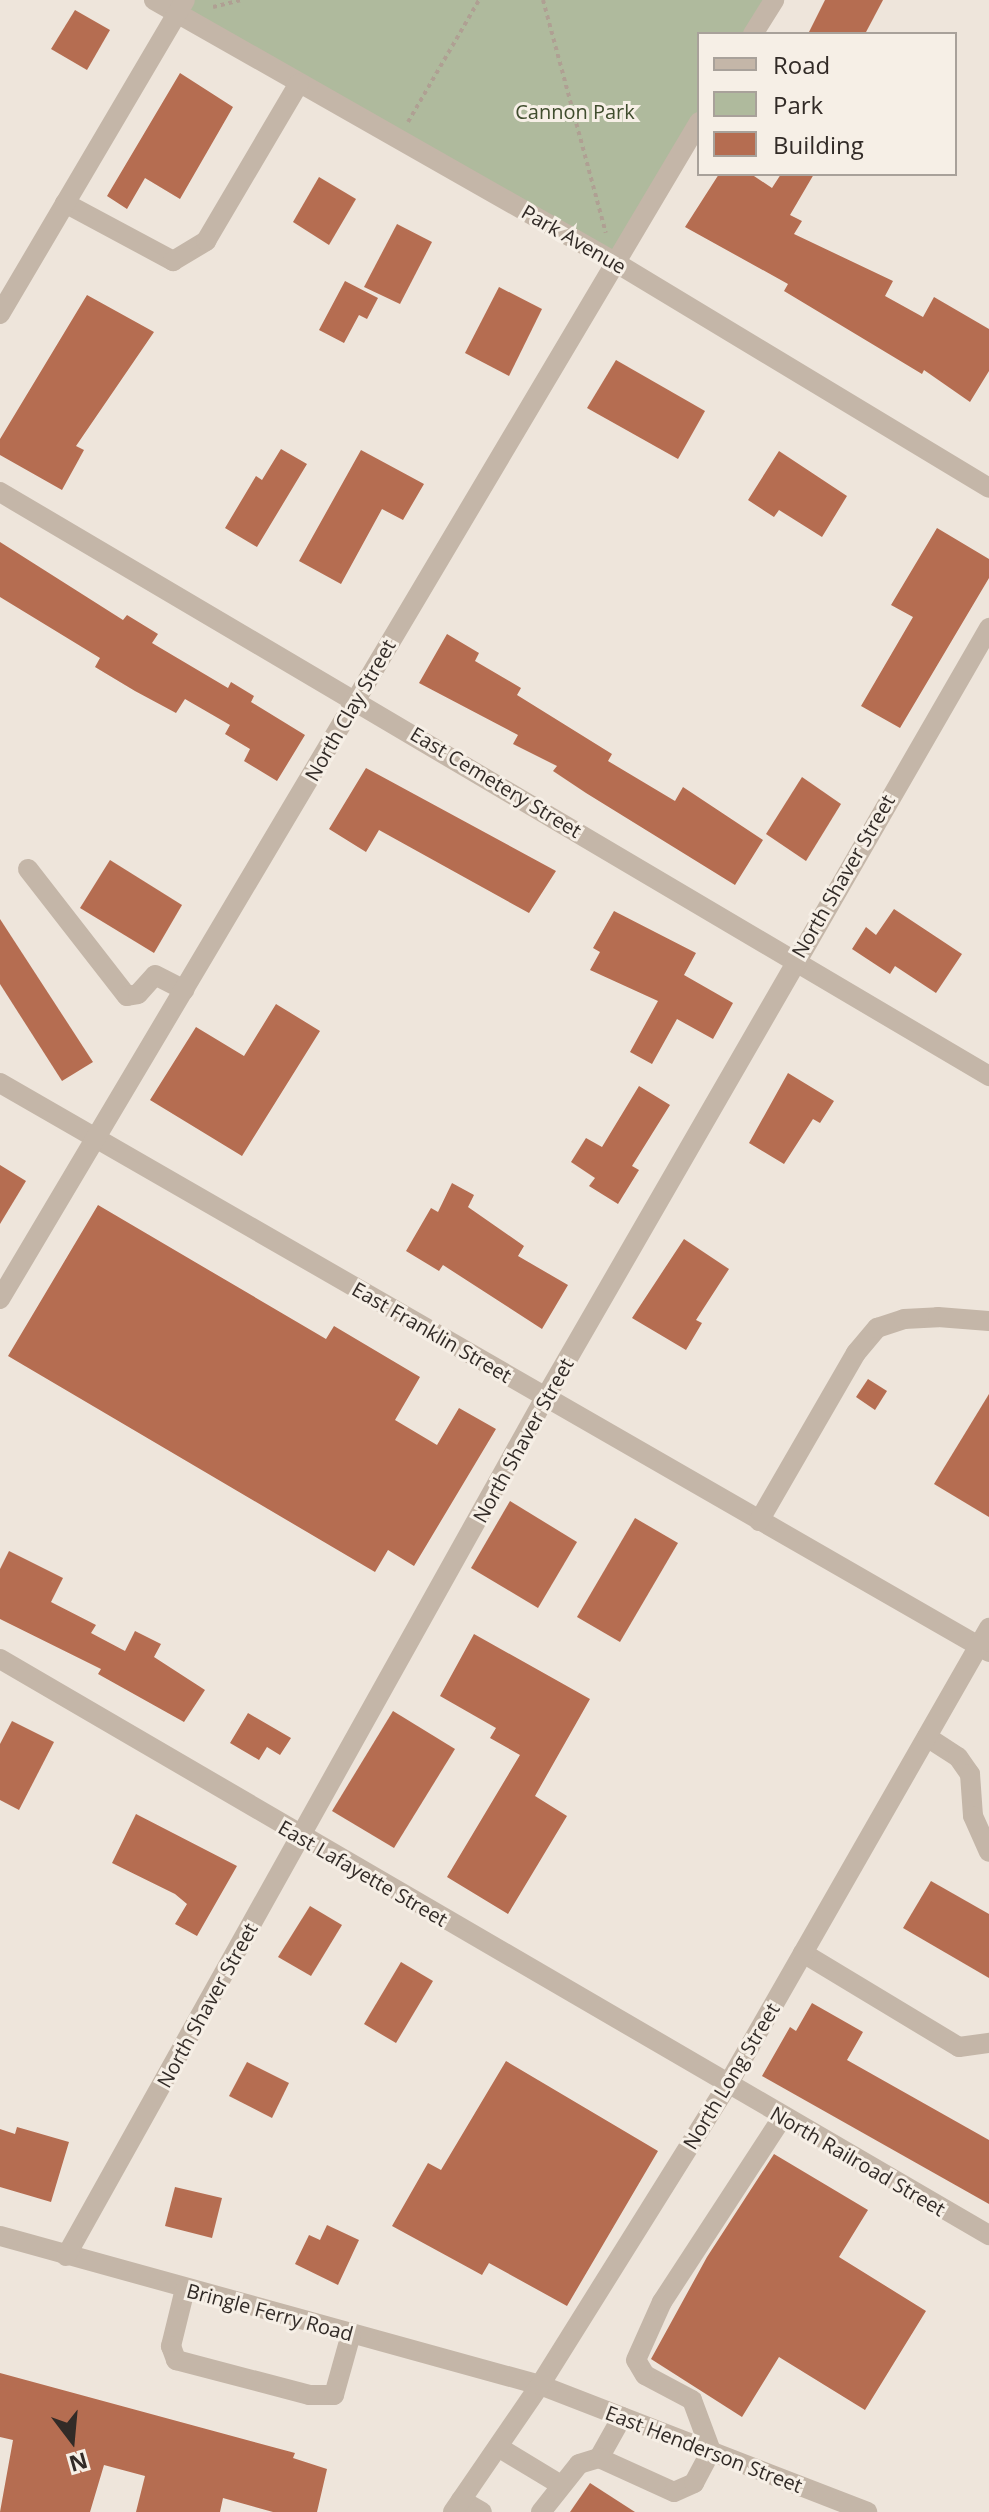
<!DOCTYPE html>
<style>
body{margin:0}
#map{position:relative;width:989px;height:2512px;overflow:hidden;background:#eee5db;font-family:"Open Sans",sans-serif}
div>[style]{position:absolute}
.green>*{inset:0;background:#afba9d}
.building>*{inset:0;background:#b56d51}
.path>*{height:4px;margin-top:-2px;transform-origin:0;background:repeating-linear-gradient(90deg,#afa093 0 4px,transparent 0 8px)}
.minor>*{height:20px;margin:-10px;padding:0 10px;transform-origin:10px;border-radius:10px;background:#c4b6a8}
span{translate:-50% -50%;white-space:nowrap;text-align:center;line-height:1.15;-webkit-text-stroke:6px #f6efe6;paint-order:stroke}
.park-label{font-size:20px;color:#404d2e}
.street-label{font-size:20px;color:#322b27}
.legend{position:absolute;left:697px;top:32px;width:260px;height:144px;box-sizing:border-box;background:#f6efe6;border:2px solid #a8a19a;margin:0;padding:10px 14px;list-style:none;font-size:24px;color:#322b27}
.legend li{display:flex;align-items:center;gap:16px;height:40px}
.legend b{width:40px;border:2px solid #a8a19a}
.north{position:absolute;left:32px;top:2400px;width:80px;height:80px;-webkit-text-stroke:6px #f6efe6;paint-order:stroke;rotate:164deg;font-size:22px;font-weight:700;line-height:32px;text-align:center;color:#322b27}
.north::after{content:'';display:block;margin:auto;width:28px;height:36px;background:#322b27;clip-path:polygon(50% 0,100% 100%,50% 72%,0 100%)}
</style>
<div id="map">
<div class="green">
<i style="clip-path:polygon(185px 0,774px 0,753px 34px,699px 34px,699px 122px,613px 261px,177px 14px)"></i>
</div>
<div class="building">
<i style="clip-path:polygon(825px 0,883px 0,865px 34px,808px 34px)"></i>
<i style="clip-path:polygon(75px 10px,110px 30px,87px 70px,51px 49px)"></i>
<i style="clip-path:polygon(180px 73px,233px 107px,180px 199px,145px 178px,127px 209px,107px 196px)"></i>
<i style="clip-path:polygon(719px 174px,751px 174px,772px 188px,781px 174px,814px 174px,790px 215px,802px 221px,794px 234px,893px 281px,885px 296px,923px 317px,934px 297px,989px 329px,989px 371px,970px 402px,924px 370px,922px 374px,784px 291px,788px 284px,685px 227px)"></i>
<i style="clip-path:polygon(319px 177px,356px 199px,329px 245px,293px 222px)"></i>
<i style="clip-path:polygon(397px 224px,432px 242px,400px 304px,364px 287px)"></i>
<i style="clip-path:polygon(345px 281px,378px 298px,367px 319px,359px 315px,344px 343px,319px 330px)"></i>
<i style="clip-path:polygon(499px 287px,542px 309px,509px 376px,465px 353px)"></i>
<i style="clip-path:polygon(87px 295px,154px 332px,76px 446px,84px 450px,62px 490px,0 455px,0 439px)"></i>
<i style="clip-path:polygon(616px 360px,705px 411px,678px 459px,587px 408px)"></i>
<i style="clip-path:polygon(281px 449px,307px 464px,257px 547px,225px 528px,256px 476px,262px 480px)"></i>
<i style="clip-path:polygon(361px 450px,424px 484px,403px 520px,382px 509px,341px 584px,299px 561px)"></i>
<i style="clip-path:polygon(779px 451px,847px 496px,822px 537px,779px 510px,774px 517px,748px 500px)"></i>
<i style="clip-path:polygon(937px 528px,989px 559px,989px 578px,900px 728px,861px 706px,913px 617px,891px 605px)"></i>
<i style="clip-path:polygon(0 542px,123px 620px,127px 615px,158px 634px,152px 643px,228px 688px,231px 682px,254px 696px,251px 702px,305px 735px,277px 781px,244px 761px,250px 749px,225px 734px,230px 725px,185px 699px,176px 713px,135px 691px,95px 667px,100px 658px,0 597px)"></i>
<i style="clip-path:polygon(447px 634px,479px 653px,475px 661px,521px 688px,517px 695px,612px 754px,608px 761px,675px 801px,683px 787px,763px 840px,735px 885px,586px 793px,553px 771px,557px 766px,513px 744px,518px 735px,419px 683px)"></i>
<i style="clip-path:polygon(366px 768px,556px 871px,529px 913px,379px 830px,366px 852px,329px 829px)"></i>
<i style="clip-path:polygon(802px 777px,841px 804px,806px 861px,766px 834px)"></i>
<i style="clip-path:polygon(110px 860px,182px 905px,154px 953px,80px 908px)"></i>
<i style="clip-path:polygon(894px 909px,962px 954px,936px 993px,895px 966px,890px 974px,852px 949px,866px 927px,876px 935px)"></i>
<i style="clip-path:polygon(614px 911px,696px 953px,684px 975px,733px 1003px,713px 1039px,677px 1019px,652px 1064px,630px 1052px,658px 1001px,590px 970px,600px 952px,593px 948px)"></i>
<i style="clip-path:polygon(0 919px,93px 1062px,62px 1081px,0 984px)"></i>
<i style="clip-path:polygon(276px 1004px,320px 1031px,242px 1156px,150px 1100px,196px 1027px,244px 1056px)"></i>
<i style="clip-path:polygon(788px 1073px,834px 1101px,820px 1123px,813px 1119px,784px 1164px,749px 1143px)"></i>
<i style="clip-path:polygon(639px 1086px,670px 1105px,632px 1166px,639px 1170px,618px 1204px,589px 1186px,595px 1178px,571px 1162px,586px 1138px,602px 1147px)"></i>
<i style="clip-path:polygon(0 1165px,26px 1181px,0 1224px)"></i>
<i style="clip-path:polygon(452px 1183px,474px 1195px,468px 1207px,524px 1246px,518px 1256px,568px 1285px,542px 1329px,443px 1265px,439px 1271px,406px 1251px,431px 1208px,438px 1212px)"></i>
<i style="clip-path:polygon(98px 1205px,326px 1339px,334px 1326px,420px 1377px,395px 1420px,437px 1445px,459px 1408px,496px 1429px,414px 1566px,388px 1550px,375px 1572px,8px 1356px)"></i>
<i style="clip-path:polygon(684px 1239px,729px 1269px,696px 1320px,702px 1323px,686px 1350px,632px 1318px)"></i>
<i style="clip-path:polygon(868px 1379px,887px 1391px,875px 1410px,856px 1397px)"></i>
<i style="clip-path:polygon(989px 1394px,989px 1517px,934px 1484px)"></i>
<i style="clip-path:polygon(510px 1501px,577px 1542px,538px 1608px,471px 1568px)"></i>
<i style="clip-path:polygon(635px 1518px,678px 1543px,620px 1642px,577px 1617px)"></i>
<i style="clip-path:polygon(9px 1551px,63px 1578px,51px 1602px,96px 1625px,91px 1633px,125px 1651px,135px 1631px,161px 1644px,154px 1657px,205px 1690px,184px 1722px,98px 1674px,101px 1669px,0 1619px,0 1569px)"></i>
<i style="clip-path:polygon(474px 1634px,590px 1699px,535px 1796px,567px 1816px,508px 1914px,447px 1877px,520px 1755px,490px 1738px,496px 1728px,440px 1696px)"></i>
<i style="clip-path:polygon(393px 1711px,455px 1749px,394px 1848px,332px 1811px)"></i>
<i style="clip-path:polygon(248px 1713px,291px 1738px,280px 1755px,267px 1747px,259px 1760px,230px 1743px)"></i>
<i style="clip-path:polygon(12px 1721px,54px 1742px,19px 1810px,0 1800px,0 1744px)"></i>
<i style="clip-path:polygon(136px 1814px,237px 1866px,197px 1936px,175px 1924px,187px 1904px,175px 1894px,112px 1863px)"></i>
<i style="clip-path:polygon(931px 1881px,989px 1914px,989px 1978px,903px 1928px)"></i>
<i style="clip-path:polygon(310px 1906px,342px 1925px,311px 1976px,278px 1957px)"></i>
<i style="clip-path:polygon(401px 1962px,433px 1981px,396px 2043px,364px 2024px)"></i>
<i style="clip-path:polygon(812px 2003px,863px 2032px,847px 2060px,989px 2140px,989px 2204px,762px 2076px,790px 2027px,796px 2031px)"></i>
<i style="clip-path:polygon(506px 2061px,658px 2151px,567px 2306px,489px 2263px,482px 2275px,392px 2226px,428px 2163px,441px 2170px)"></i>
<i style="clip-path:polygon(247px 2062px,289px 2083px,272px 2118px,229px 2096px)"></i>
<i style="clip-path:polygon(17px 2127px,69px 2142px,51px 2202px,0 2187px,0 2129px,15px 2134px)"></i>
<i style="clip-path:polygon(774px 2154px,868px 2210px,839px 2257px,926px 2311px,865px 2410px,779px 2357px,742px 2417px,651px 2359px,707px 2257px)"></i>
<i style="clip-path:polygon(175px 2187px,222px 2198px,212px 2238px,165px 2226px)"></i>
<i style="clip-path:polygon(327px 2225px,359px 2240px,338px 2285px,295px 2264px,309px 2235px,320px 2240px)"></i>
<i style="clip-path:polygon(0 2373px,295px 2453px,293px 2458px,327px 2469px,317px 2512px,273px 2512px,223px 2498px,220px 2512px,136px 2512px,145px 2476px,104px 2465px,90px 2512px,0 2512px,13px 2440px,0 2437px)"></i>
<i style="clip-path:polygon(590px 2483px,635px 2512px,570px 2512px)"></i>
</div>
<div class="path">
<i style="left:543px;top:0;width:241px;rotate:74.9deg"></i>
<i style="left:213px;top:7px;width:30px;rotate:-14deg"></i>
<i style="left:408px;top:122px;width:141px;rotate:-59.8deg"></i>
</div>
<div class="minor">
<i style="left:154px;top:0;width:528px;rotate:29.62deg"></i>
<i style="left:613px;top:261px;width:439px;rotate:31.1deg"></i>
<i style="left:753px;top:34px;width:40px;rotate:-58deg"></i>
<i style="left:65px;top:203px;width:123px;rotate:28.2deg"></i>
<i style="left:173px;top:261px;width:39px;rotate:-31deg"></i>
<i style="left:206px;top:241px;width:183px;rotate:-59.5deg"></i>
<i style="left:0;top:314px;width:364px;rotate:-59.5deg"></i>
<i style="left:0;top:492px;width:1149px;rotate:30.56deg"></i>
<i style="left:28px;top:869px;width:161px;rotate:52.1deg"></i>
<i style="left:127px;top:996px;width:11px;rotate:-10deg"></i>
<i style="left:138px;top:994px;width:25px;rotate:-48deg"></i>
<i style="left:155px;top:975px;width:33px;rotate:27deg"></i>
<i style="left:0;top:1083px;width:1141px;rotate:29.91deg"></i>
<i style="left:0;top:1299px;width:1369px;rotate:-59.29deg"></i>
<i style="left:759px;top:1521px;width:194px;rotate:-60deg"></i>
<i style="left:856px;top:1353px;width:33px;rotate:-50deg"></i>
<i style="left:877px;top:1328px;width:28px;rotate:-18deg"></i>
<i style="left:904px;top:1319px;width:34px;rotate:-3deg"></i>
<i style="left:938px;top:1317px;width:51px;rotate:4.5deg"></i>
<i style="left:0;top:1659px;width:1145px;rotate:30.22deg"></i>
<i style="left:927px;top:1737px;width:37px;rotate:33deg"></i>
<i style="left:958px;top:1757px;width:21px;rotate:55deg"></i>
<i style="left:970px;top:1774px;width:42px;rotate:85.9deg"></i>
<i style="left:973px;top:1816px;width:39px;rotate:66deg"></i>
<i style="left:803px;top:1953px;width:182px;rotate:31.1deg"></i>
<i style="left:959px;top:2047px;width:30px;rotate:-8deg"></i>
<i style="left:0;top:2236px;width:560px;rotate:15.43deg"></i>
<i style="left:540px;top:2385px;width:351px;rotate:21.2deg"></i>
<i style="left:66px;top:2256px;width:983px;rotate:-60.83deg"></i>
<i style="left:545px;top:1398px;width:889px;rotate:-60.03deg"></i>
<i style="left:185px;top:2289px;width:59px;rotate:103.8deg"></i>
<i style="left:171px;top:2346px;width:15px;rotate:70deg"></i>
<i style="left:176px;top:2360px;width:138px;rotate:14.7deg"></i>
<i style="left:309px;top:2395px;width:25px"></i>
<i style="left:334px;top:2395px;width:63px;rotate:-74.4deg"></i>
<i style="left:498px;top:2447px;width:74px;rotate:31.1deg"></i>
<i style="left:599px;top:2458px;width:47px;rotate:-60.7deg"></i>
<i style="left:461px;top:2500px;width:24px;rotate:30deg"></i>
<i style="left:453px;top:2512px;width:154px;rotate:-55.6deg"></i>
<i style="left:540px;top:2385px;width:353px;rotate:-58deg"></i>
<i style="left:727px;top:2086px;width:528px;rotate:-60.23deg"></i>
<i style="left:541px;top:2512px;width:61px;rotate:-51.6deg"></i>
<i style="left:579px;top:2464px;width:21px;rotate:-17deg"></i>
<i style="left:599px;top:2458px;width:82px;rotate:24.4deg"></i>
<i style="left:674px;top:2492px;width:22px;rotate:-24deg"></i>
<i style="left:694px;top:2483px;width:36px;rotate:-62deg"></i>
<i style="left:711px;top:2451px;width:54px;rotate:-110.4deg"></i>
<i style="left:692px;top:2400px;width:53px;rotate:-152deg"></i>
<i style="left:645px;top:2375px;width:17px;rotate:-121deg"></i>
<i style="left:636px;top:2360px;width:64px;rotate:-65.9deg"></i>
<i style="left:662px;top:2302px;width:220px;rotate:-56.9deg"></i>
</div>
<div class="park-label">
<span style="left:575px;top:111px">Cannon Park</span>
</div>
<div class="street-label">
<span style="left:574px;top:239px;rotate:30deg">Park Avenue</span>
<span style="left:350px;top:710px;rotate:-60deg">North Clay Street</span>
<span style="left:496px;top:782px;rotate:31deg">East Cemetery Street</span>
<span style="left:843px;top:876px;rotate:-60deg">North Shaver Street</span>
<span style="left:432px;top:1332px;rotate:30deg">East Franklin Street</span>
<span style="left:523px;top:1440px;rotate:-61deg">North Shaver Street</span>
<span style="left:363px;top:1873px;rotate:30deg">East Lafayette Street</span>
<span style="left:207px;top:2005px;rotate:-61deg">North Shaver Street</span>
<span style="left:731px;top:2076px;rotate:-59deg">North Long Street</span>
<span style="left:858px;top:2161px;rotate:30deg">North Railroad Street</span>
<span style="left:270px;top:2312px;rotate:15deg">Bringle Ferry Road</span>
<span style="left:704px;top:2449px;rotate:21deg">East Henderson Street</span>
</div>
<ul class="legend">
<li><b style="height:10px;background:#c4b6a8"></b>Road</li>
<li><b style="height:22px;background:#afba9d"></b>Park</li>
<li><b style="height:22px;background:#b56d51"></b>Building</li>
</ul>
<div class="north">N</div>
</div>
